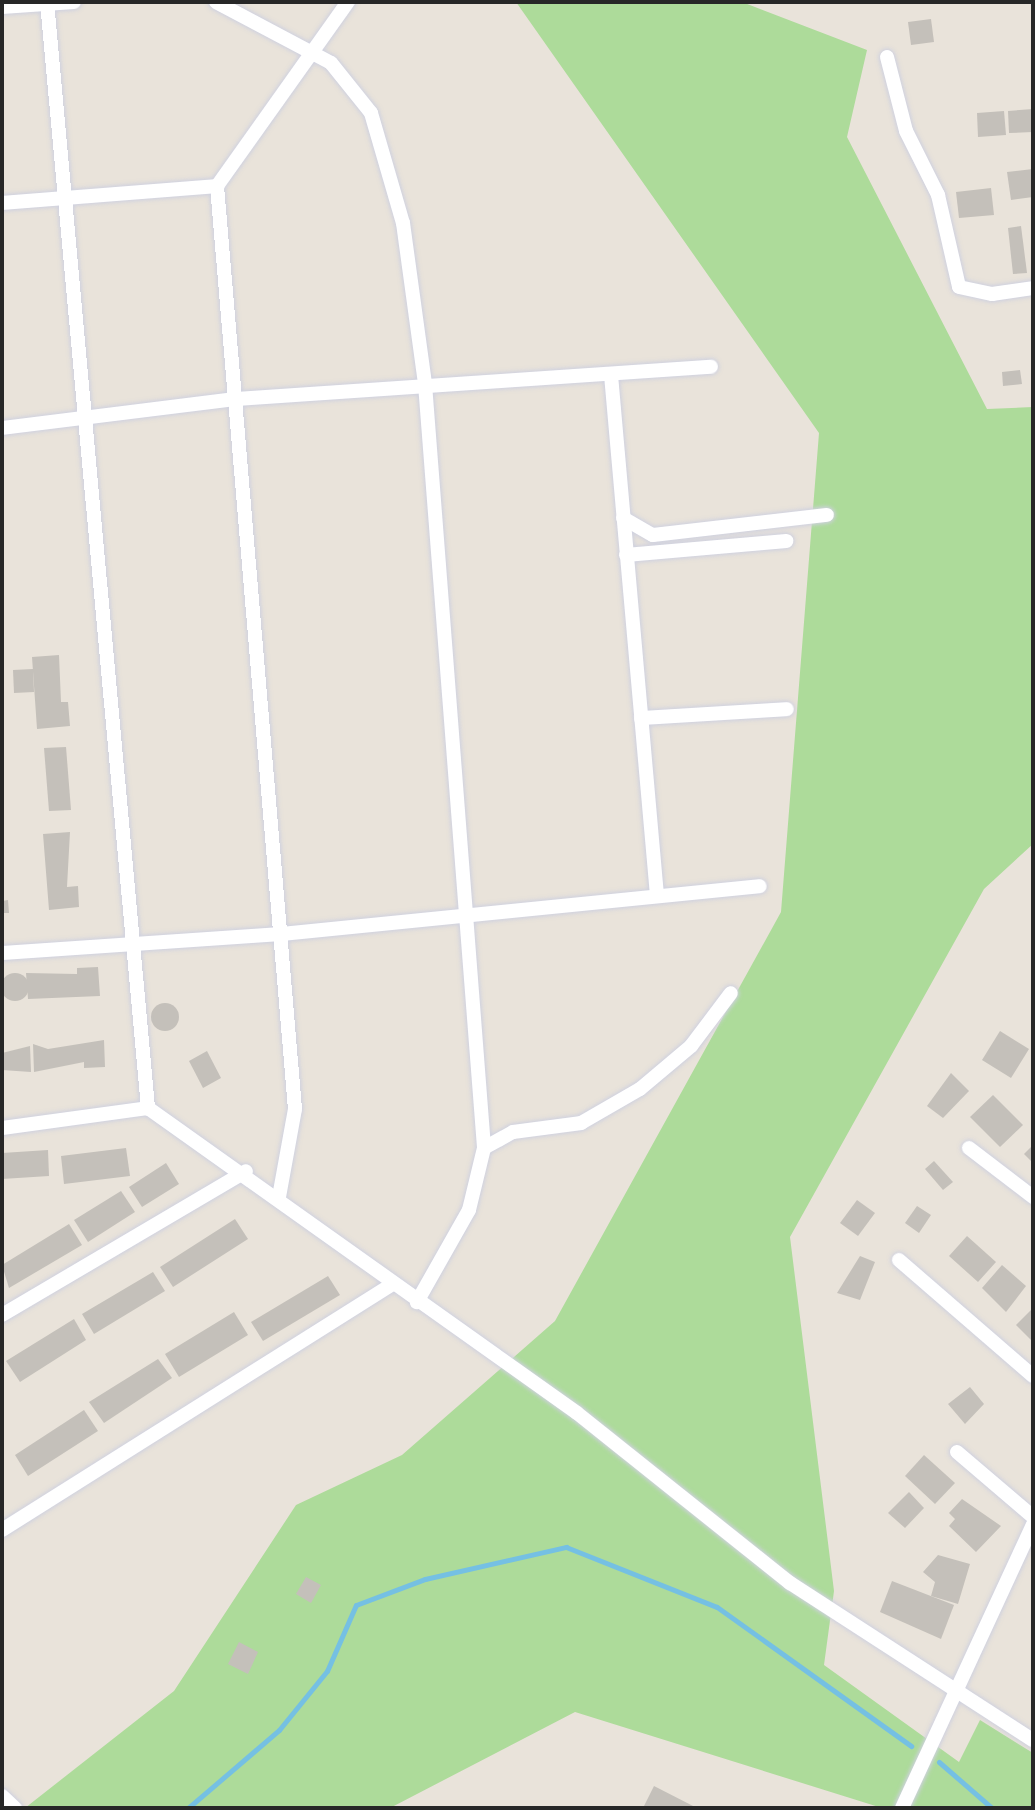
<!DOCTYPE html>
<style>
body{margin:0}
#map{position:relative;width:1035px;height:1810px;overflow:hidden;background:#e9e3da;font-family:Quicksand,sans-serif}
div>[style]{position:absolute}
.green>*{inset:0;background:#addb9a}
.stream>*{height:5px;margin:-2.5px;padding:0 2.5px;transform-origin:2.5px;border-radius:2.5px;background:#75c0e3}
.building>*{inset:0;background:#c4c0ba}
.round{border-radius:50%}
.roads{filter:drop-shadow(0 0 2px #cfd1df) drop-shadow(0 0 2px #cfd1df)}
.minor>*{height:14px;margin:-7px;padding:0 7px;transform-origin:7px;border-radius:7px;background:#fff}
span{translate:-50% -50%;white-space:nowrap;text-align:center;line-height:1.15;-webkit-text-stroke:6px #fff;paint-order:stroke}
.frame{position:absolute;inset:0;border:4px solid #272727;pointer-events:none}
</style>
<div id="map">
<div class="green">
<i style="clip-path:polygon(516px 2px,742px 2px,867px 50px,847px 137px,987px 409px,1033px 407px,1033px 844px,984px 889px,790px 1237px,834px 1591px,824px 1665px,959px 1762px,980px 1720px,1033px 1753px,1033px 1808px,882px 1808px,575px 1712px,390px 1808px,25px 1808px,174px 1691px,296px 1505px,402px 1455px,555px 1321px,781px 912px,819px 433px)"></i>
</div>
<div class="stream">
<i style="left:939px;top:1762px;width:70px;rotate:41deg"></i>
<i style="left:188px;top:1808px;width:120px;rotate:-40.6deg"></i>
<i style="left:279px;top:1730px;width:76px;rotate:-50.9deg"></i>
<i style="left:327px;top:1671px;width:72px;rotate:-66.3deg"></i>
<i style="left:356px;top:1605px;width:74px;rotate:-20.6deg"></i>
<i style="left:425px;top:1579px;width:145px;rotate:-12.8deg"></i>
<i style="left:566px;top:1547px;width:162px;rotate:21.7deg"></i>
<i style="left:717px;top:1607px;width:239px;rotate:35.6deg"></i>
</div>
<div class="building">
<i style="clip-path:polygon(931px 19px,934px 42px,911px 45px,908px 22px)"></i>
<i style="clip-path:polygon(1033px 109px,1033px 132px,1009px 133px,1008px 111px)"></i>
<i style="clip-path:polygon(1004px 111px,1006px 135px,978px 137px,977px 113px)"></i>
<i style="clip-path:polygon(1033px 169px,1033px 197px,1011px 200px,1007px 172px)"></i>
<i style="clip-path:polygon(991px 188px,994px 215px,959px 218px,956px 192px)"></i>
<i style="clip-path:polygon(1021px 226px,1027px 273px,1013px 274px,1008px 228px)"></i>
<i style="clip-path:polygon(1020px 370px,1022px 384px,1003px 386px,1002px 372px)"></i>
<i style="clip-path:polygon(59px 655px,61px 702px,68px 702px,70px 726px,37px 729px,32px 657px)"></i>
<i style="clip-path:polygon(33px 669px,34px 692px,14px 693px,13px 670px)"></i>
<i style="clip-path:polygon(66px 747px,71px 810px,49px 811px,44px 748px)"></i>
<i style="clip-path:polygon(70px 832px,67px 887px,78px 886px,79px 907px,49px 910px,43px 834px)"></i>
<i style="clip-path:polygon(8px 900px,9px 913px,2px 913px,2px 901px)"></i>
<i style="clip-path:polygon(98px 967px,100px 996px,28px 999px,26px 973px,77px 974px,77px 968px)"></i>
<i class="round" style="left:1px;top:973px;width:28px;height:28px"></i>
<i class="round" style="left:151px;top:1003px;width:28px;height:28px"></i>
<i style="clip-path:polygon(1000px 1031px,1029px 1049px,1011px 1078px,982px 1060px)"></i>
<i style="clip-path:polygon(104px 1040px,105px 1067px,84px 1068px,84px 1062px,34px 1072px,33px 1044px,48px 1049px)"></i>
<i style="clip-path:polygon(30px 1046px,31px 1072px,2px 1070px,2px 1053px)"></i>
<i style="clip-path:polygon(207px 1051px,221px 1078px,203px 1088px,189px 1061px)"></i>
<i style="clip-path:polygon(951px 1073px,969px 1091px,943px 1118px,927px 1106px)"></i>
<i style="clip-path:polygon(993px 1095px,1023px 1125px,1000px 1147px,970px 1117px)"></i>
<i style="clip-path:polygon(1033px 1145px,1033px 1163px,1024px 1154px)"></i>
<i style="clip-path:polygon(126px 1148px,130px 1176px,64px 1184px,61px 1156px)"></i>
<i style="clip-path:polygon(48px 1150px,49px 1176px,2px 1179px,2px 1153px)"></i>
<i style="clip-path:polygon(934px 1161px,953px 1182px,943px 1190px,925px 1169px)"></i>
<i style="clip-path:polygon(166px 1163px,179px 1184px,142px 1207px,129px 1187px)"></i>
<i style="clip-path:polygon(121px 1191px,135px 1212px,88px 1242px,74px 1220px)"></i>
<i style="clip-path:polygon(857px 1200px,875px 1213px,858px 1236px,840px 1223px)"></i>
<i style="clip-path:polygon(917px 1206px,931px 1215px,919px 1233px,905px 1223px)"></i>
<i style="clip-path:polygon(235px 1219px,248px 1239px,173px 1287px,160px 1267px)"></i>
<i style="clip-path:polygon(69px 1224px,82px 1245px,9px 1288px,2px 1265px)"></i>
<i style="clip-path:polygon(967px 1236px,996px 1262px,978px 1282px,949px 1256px)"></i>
<i style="clip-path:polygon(860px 1256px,875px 1262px,860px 1300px,837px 1293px)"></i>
<i style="clip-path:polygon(1002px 1265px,1026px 1286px,1006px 1312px,982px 1288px)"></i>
<i style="clip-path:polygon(153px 1272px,165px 1291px,94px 1334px,82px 1314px)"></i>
<i style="clip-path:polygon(328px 1276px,340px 1295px,263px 1341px,251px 1322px)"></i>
<i style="clip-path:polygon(1033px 1308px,1033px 1342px,1016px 1325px)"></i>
<i style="clip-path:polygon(234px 1312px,248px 1335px,179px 1377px,165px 1354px)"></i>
<i style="clip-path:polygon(74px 1319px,86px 1340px,20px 1382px,6px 1361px)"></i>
<i style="clip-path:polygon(158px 1359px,172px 1378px,104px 1423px,89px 1402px)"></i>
<i style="clip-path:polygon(970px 1387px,984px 1404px,965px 1424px,948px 1404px)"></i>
<i style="clip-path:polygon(84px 1410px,98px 1431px,28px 1476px,15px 1455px)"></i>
<i style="clip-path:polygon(924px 1455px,955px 1483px,935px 1504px,905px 1476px)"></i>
<i style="clip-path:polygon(909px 1492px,924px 1508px,905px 1528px,888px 1513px)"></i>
<i style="clip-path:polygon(962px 1499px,1001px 1526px,976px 1552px,949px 1526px,955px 1519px,949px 1513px)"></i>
<i style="clip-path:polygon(938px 1555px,970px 1564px,958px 1604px,931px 1596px,935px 1582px,923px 1572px)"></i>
<i style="clip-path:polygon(306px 1577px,321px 1585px,311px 1603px,296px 1594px)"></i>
<i style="clip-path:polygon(892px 1581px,954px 1605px,941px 1639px,880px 1612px)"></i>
<i style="clip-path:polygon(239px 1642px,258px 1652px,248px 1674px,228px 1664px)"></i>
<i style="clip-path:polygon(654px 1786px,697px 1808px,643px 1808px)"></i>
</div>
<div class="roads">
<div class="minor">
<i style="left:47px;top:2px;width:1111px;rotate:84.78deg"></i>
<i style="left:216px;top:2px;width:130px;rotate:27.9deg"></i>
<i style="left:331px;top:63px;width:64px;rotate:51.3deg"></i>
<i style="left:371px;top:113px;width:115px;rotate:73.8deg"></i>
<i style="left:403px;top:223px;width:162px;rotate:82.2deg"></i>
<i style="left:425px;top:384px;width:766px;rotate:85.58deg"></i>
<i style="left:484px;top:1148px;width:64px;rotate:103.6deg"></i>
<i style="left:469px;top:1210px;width:106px;rotate:119.5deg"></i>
<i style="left:2px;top:7px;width:72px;rotate:-4deg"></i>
<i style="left:887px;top:57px;width:76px;rotate:75.6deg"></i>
<i style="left:906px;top:131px;width:72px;rotate:63.4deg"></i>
<i style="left:938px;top:195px;width:94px;rotate:77.1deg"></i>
<i style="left:959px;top:287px;width:34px;rotate:12deg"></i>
<i style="left:992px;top:294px;width:41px;rotate:-8.3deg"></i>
<i style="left:2px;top:203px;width:216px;rotate:-4.5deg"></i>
<i style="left:611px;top:375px;width:523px;rotate:84.95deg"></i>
<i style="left:2px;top:428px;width:236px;rotate:-7.1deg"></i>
<i style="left:236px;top:399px;width:476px;rotate:-3.9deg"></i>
<i style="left:623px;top:518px;width:34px;rotate:30deg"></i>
<i style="left:653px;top:535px;width:175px;rotate:-6.6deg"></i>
<i style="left:626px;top:555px;width:161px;rotate:-5deg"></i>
<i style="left:641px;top:718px;width:146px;rotate:-3.5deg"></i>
<i style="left:2px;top:953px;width:280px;rotate:-3.9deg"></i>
<i style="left:281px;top:934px;width:481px;rotate:-5.7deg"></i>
<i style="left:2px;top:1128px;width:147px;rotate:-7.8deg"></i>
<i style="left:148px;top:1108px;width:526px;rotate:35.41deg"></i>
<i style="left:577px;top:1413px;width:273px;rotate:38.6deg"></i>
<i style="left:790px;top:1583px;width:289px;rotate:32.9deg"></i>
<i style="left:484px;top:1148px;width:33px;rotate:-29deg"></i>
<i style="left:513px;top:1132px;width:69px;rotate:-7.5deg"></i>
<i style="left:581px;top:1123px;width:68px;rotate:-30deg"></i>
<i style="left:640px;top:1089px;width:67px;rotate:-40.1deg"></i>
<i style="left:691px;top:1046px;width:66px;rotate:-53deg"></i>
<i style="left:969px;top:1148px;width:81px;rotate:37.4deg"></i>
<i style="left:279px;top:1197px;width:89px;rotate:-79.7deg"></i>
<i style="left:295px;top:1109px;width:926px;rotate:-94.83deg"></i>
<i style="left:217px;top:186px;width:226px;rotate:-54.6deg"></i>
<i style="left:899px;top:1260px;width:177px;rotate:40.9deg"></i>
<i style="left:2px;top:1315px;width:283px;rotate:-30.5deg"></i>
<i style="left:957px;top:1452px;width:100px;rotate:40.5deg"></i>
<i style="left:2px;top:1530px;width:460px;rotate:-32.2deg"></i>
<i style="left:2px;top:1796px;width:18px;rotate:43deg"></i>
<i style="left:902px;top:1808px;width:312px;rotate:-65.2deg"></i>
</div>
</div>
<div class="frame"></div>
</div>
